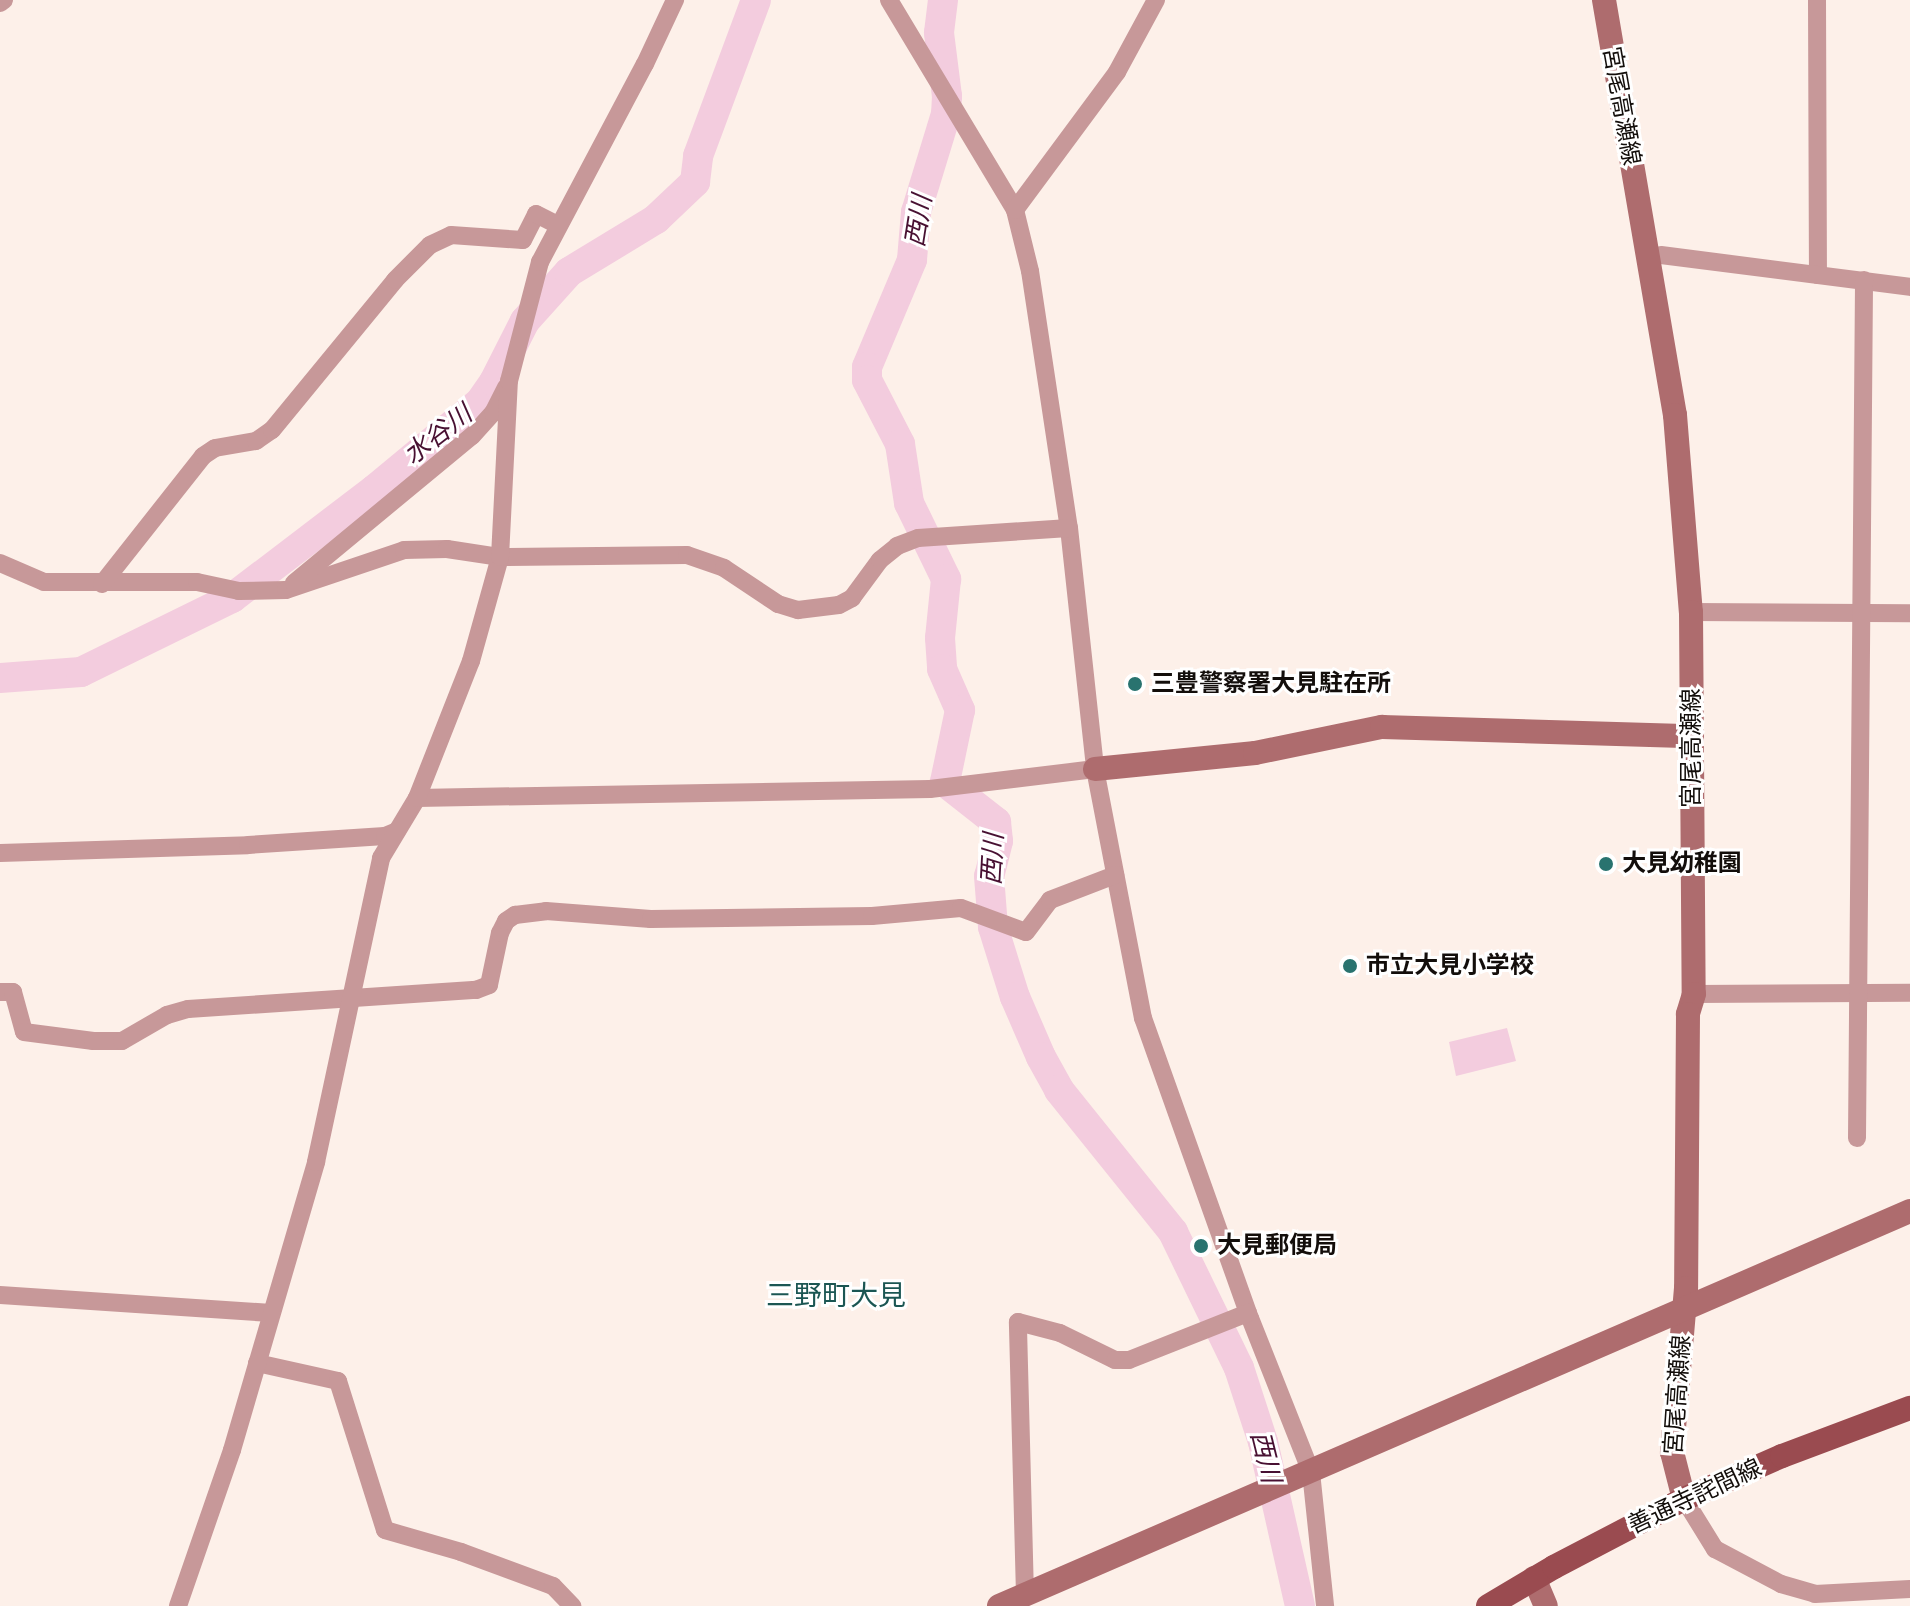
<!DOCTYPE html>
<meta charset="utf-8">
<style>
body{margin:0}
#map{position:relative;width:1910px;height:1606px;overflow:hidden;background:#fdf0e9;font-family:Roboto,"Noto Sans JP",sans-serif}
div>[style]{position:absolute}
.water>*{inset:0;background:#f3ccde}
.river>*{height:30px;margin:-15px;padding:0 15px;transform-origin:15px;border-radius:15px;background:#f3ccde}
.street>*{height:18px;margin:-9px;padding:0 9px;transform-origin:9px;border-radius:9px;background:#c79899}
.secondary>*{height:24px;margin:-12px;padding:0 12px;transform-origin:12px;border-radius:12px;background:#ae6c6e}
.primary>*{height:24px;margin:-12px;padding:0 12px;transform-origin:12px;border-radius:12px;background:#9a4b50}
.dots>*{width:22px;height:22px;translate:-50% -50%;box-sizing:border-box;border:4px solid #fff;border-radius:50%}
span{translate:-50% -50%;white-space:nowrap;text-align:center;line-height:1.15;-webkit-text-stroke:6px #fff;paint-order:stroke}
.street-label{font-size:24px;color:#130e0b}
.poi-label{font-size:24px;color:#130e0b;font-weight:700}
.left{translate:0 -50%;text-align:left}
.water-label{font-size:26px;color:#481032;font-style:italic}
.quarter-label{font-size:28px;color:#1b5653}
</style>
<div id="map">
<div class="water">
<i style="clip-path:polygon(1507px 1028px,1516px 1061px,1456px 1076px,1449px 1042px)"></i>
</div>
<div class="river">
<i style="left:943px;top:0;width:33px;rotate:97deg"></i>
<i style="left:939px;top:33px;width:64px;rotate:82.8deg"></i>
<i style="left:947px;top:96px;width:18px;rotate:93deg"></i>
<i style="left:946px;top:114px;width:102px;rotate:107deg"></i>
<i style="left:916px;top:212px;width:48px;rotate:94.8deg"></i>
<i style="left:912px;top:260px;width:116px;rotate:112.8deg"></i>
<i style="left:867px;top:367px;width:13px;rotate:90deg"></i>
<i style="left:867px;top:380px;width:72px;rotate:62.7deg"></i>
<i style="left:900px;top:444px;width:60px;rotate:81.3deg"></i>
<i style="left:909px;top:503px;width:85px;rotate:64deg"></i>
<i style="left:946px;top:579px;width:59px;rotate:95.8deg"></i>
<i style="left:940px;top:638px;width:31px;rotate:86deg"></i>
<i style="left:942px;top:669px;width:45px;rotate:66.3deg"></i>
<i style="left:960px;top:710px;width:74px;rotate:101.8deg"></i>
<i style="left:945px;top:782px;width:65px;rotate:38.1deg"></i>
<i style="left:996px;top:822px;width:19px;rotate:84deg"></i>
<i style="left:998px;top:841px;width:36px;rotate:104deg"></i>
<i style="left:989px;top:876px;width:51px;rotate:85.5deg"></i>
<i style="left:993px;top:927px;width:73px;rotate:72.6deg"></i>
<i style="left:1015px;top:997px;width:65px;rotate:66.6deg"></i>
<i style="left:1041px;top:1057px;width:38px;rotate:61deg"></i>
<i style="left:1059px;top:1090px;width:182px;rotate:51.2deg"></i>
<i style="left:1173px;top:1232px;width:151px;rotate:64.1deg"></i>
<i style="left:1239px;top:1368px;width:78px;rotate:72deg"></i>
<i style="left:1263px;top:1442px;width:168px;rotate:77.3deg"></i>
<i style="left:0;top:678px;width:81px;rotate:-4.2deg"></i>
<i style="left:81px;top:672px;width:168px;rotate:-26.1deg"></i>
<i style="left:232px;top:598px;width:180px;rotate:-37.3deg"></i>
<i style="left:375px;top:489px;width:136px;rotate:-39.6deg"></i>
<i style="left:480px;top:402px;width:24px;rotate:-55deg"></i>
<i style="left:494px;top:382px;width:68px;rotate:-63.1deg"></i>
<i style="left:525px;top:321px;width:66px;rotate:-48.1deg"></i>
<i style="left:569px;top:272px;width:102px;rotate:-31.3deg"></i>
<i style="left:656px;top:219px;width:54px;rotate:-43.5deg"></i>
<i style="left:695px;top:182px;width:26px;rotate:-83deg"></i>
<i style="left:698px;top:156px;width:166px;rotate:-69.6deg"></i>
</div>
<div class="street">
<i style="left:889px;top:0;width:245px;rotate:59deg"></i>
<i style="left:1015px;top:210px;width:63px;rotate:76.2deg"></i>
<i style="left:1030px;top:271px;width:260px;rotate:81.4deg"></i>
<i style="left:1069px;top:528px;width:242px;rotate:83.8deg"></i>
<i style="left:1095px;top:769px;width:254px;rotate:79.1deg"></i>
<i style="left:1143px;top:1018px;width:319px;rotate:70.4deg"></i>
<i style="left:1250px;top:1318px;width:166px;rotate:68.4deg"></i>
<i style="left:1311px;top:1472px;width:135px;rotate:84deg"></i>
<i style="left:1817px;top:0;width:275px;rotate:89.8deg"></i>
<i style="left:0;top:3px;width:5px;rotate:-37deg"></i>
<i style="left:1015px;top:210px;width:172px;rotate:-53.5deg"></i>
<i style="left:1117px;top:72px;width:82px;rotate:-61.6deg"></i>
<i style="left:1661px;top:255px;width:251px;rotate:7.3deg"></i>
<i style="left:0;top:563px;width:48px;rotate:23.4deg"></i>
<i style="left:44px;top:582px;width:153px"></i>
<i style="left:197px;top:582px;width:43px;rotate:12.1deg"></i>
<i style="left:239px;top:591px;width:47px;rotate:-1.2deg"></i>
<i style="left:286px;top:590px;width:125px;rotate:-18.7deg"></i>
<i style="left:404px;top:550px;width:43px;rotate:-1.3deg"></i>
<i style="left:447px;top:549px;width:54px;rotate:8.6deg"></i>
<i style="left:500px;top:557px;width:187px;rotate:-0.6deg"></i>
<i style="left:687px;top:555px;width:39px;rotate:19deg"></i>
<i style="left:724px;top:568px;width:65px;rotate:33.7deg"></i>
<i style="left:778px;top:604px;width:21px;rotate:17deg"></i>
<i style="left:798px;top:610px;width:41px;rotate:-7deg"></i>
<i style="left:839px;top:605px;width:15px;rotate:-28deg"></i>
<i style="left:852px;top:598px;width:47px;rotate:-53.6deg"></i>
<i style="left:880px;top:560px;width:22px;rotate:-39deg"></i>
<i style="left:897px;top:546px;width:22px;rotate:-21deg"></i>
<i style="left:918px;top:538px;width:151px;rotate:-3.8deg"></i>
<i style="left:294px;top:583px;width:231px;rotate:-39.6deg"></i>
<i style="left:472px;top:436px;width:31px;rotate:-48deg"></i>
<i style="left:493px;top:413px;width:29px;rotate:-63deg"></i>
<i style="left:102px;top:584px;width:163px;rotate:-51.7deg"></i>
<i style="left:203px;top:456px;width:14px;rotate:-34deg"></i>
<i style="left:215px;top:448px;width:42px;rotate:-9.7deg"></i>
<i style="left:256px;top:441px;width:19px;rotate:-35deg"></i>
<i style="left:272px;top:430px;width:194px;rotate:-50.6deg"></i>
<i style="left:395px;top:280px;width:49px;rotate:-45deg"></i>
<i style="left:430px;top:245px;width:23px;rotate:-25deg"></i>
<i style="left:451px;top:235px;width:72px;rotate:4deg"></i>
<i style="left:523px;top:240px;width:29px;rotate:-63deg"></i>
<i style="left:536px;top:214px;width:25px;rotate:27deg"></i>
<i style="left:1691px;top:612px;width:219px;rotate:0.3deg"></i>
<i style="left:417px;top:798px;width:513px;rotate:-1.01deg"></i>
<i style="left:930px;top:789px;width:166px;rotate:-6.9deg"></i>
<i style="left:0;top:853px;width:248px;rotate:-1.8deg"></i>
<i style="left:248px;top:845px;width:137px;rotate:-3.8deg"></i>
<i style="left:385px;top:836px;width:13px;rotate:-23deg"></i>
<i style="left:0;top:992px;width:13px"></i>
<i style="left:13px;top:992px;width:41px;rotate:74.6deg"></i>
<i style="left:24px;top:1032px;width:70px;rotate:7.4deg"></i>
<i style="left:93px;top:1041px;width:29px"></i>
<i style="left:122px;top:1041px;width:52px;rotate:-30deg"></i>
<i style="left:167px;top:1015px;width:22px;rotate:-16deg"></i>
<i style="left:188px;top:1009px;width:289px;rotate:-3.8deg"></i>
<i style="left:476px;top:990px;width:14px;rotate:-21deg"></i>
<i style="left:489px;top:985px;width:53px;rotate:-78.1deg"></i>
<i style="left:500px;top:933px;width:13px;rotate:-63deg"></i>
<i style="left:506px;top:921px;width:11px;rotate:-34deg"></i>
<i style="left:515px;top:915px;width:31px;rotate:-7deg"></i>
<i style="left:546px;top:911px;width:105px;rotate:4.4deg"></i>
<i style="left:651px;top:919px;width:221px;rotate:-0.8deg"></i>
<i style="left:872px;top:916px;width:89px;rotate:-5.1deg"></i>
<i style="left:961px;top:908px;width:69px;rotate:20.3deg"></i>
<i style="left:1026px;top:932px;width:40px;rotate:-53deg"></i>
<i style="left:1050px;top:900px;width:70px;rotate:-21deg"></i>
<i style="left:1694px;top:994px;width:216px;rotate:-0.3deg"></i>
<i style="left:1857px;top:1138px;width:858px;rotate:-89.53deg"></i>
<i style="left:0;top:1295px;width:272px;rotate:3.8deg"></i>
<i style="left:257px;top:1363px;width:83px;rotate:12.5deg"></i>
<i style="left:338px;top:1381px;width:156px;rotate:72.5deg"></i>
<i style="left:385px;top:1530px;width:79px;rotate:16.1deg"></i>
<i style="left:461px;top:1552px;width:98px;rotate:20.3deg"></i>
<i style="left:553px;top:1586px;width:28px;rotate:46deg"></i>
<i style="left:1684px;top:1499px;width:59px;rotate:58.2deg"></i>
<i style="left:1715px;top:1549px;width:75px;rotate:27.9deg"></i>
<i style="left:1781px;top:1584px;width:35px;rotate:16deg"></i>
<i style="left:1815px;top:1594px;width:95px;rotate:-3deg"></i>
<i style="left:1025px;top:1595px;width:273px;rotate:-91.5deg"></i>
<i style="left:1018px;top:1322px;width:43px;rotate:14.7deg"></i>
<i style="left:1060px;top:1333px;width:61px;rotate:26.1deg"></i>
<i style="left:1115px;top:1360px;width:14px"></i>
<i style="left:1129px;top:1360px;width:128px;rotate:-21.6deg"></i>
<i style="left:178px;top:1606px;width:165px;rotate:-70.9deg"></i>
<i style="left:232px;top:1450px;width:300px;rotate:-73.7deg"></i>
<i style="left:316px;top:1162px;width:311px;rotate:-77.9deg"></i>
<i style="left:381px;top:858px;width:70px;rotate:-59deg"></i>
<i style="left:417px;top:798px;width:147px;rotate:-68.5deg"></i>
<i style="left:471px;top:661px;width:108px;rotate:-74.4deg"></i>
<i style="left:500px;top:557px;width:176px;rotate:-87.1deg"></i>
<i style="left:509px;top:381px;width:123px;rotate:-75.4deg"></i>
<i style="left:540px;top:262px;width:224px;rotate:-62.1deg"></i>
<i style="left:645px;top:64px;width:71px;rotate:-64.9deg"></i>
</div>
<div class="secondary">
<i style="left:1604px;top:0;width:421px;rotate:80.3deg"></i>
<i style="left:1675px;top:415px;width:198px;rotate:85.4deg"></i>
<i style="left:1691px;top:612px;width:382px;rotate:89.6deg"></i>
<i style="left:1694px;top:994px;width:21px;rotate:107deg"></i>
<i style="left:1688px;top:1014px;width:274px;rotate:90.4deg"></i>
<i style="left:1686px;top:1288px;width:165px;rotate:94.9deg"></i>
<i style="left:1672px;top:1452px;width:49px;rotate:75.7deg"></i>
<i style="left:1095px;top:769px;width:161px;rotate:-5.7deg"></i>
<i style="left:1255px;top:753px;width:130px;rotate:-11.6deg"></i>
<i style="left:1382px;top:727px;width:310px;rotate:1.7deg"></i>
<i style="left:1534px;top:1578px;width:30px;rotate:67deg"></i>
<i style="left:999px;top:1606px;width:993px;rotate:-23.44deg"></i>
</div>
<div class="primary">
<i style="left:1488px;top:1606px;width:77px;rotate:-30.6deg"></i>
<i style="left:1554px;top:1567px;width:147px;rotate:-27.6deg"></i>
<i style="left:1684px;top:1499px;width:107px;rotate:-23.7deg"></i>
<i style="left:1782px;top:1456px;width:137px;rotate:-20.6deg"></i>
</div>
<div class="dots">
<i style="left:1135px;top:684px;background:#29736f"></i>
<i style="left:1606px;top:864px;background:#29736f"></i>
<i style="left:1350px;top:966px;background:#29736f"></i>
<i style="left:1201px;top:1246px;background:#29736f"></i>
</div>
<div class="street-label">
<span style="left:1621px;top:106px;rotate:80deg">宮尾高瀬線</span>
<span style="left:1692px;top:748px;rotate:-90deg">宮尾高瀬線</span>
<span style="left:1678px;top:1395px;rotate:-86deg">宮尾高瀬線</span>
<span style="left:1695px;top:1497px;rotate:-25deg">善通寺詫間線</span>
</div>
<div class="poi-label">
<span class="left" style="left:1151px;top:684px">三豊警察署大見駐在所</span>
<span class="left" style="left:1622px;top:864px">大見幼稚園</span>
<span class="left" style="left:1366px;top:966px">市立大見小学校</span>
<span class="left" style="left:1217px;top:1246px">大見郵便局</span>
</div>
<div class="water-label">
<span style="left:919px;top:221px;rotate:-81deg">西川</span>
<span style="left:438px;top:435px;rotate:-38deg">水谷川</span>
<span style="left:993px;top:859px;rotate:-87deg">西川</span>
<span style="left:1265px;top:1457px;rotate:76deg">西川</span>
</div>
<div class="quarter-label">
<span style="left:836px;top:1296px">三野町大見</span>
</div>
</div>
